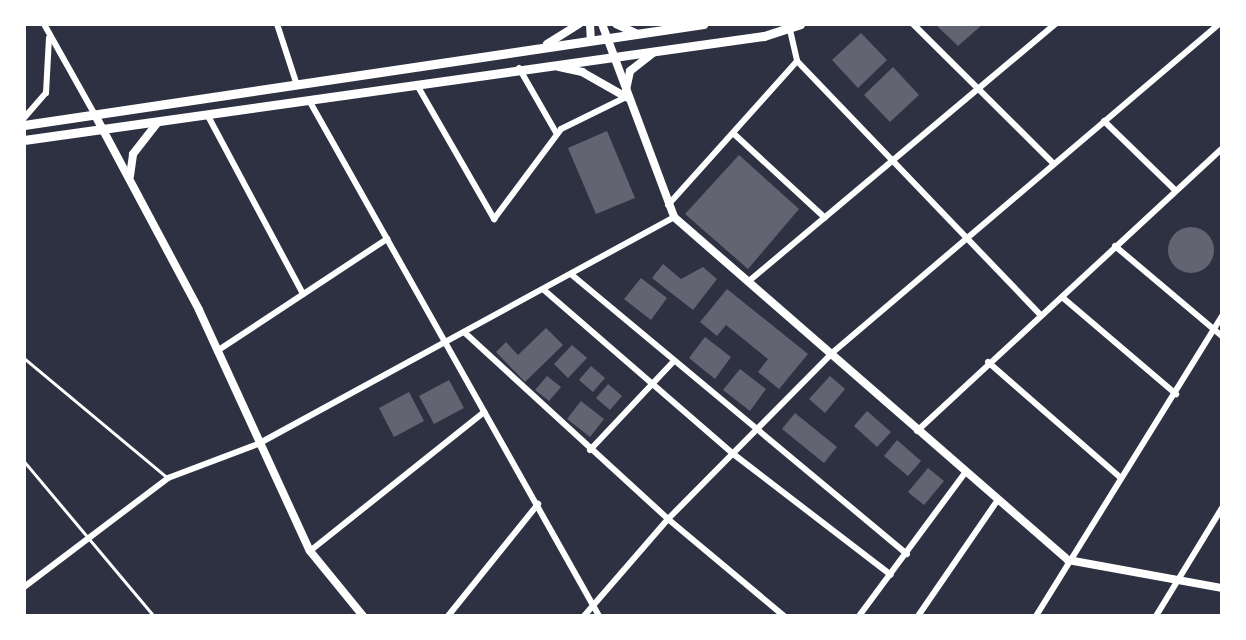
<!DOCTYPE html>
<style>
body{margin:0}
#map{position:relative;width:1246px;height:640px;overflow:hidden;background:#2d3142;font-family:"Sofia Sans Condensed",sans-serif}
div>[style]{position:absolute}
.building>*{inset:0;background:#626471}
.round{border-radius:50%}
.service>*{height:2.5px;margin:-1.25px;padding:0 1.25px;transform-origin:1.25px;border-radius:1.25px;background:#fff}
.minor>*{height:6px;margin:-3px;padding:0 3px;transform-origin:3px;border-radius:3px;background:#fff}
.tertiary>*{height:8px;margin:-4px;padding:0 4px;transform-origin:4px;border-radius:4px;background:#fff}
.secondary>*{height:9px;margin:-4.5px;padding:0 4.5px;transform-origin:4.5px;border-radius:4.5px;background:#fff}
span{translate:-50% -50%;white-space:nowrap;text-align:center;line-height:1.15;-webkit-text-stroke:7px #fff;paint-order:stroke}
.frame{position:absolute;inset:0;border:26px solid #fff;pointer-events:none}
</style>
<div id="map">
<div class="building">
<i style="clip-path:polygon(935px 24px,983px 24px,958px 46px)"></i>
<i style="clip-path:polygon(861px 33px,887px 60px,858px 88px,832px 60px)"></i>
<i style="clip-path:polygon(893px 67px,919px 95px,890px 122px,864px 95px)"></i>
<i style="clip-path:polygon(607px 131px,635px 198px,596px 214px,568px 148px)"></i>
<i style="clip-path:polygon(739px 155px,799px 209px,748px 269px,685px 214px)"></i>
<i class="round" style="left:1168px;top:227px;width:46px;height:46px"></i>
<i style="clip-path:polygon(663px 264px,681px 279px,703px 267px,717px 279px,693px 310px,652px 278px)"></i>
<i style="clip-path:polygon(641px 278px,667px 298px,651px 320px,624px 299px)"></i>
<i style="clip-path:polygon(727px 289px,808px 354px,779px 389px,758px 372px,768px 359px,726px 325px,717px 336px,700px 322px)"></i>
<i style="clip-path:polygon(546px 328px,563px 345px,525px 382px,496px 352px,506px 342px,518px 355px)"></i>
<i style="clip-path:polygon(705px 337px,731px 357px,715px 379px,689px 358px)"></i>
<i style="clip-path:polygon(572px 345px,587px 358px,568px 378px,554px 364px)"></i>
<i style="clip-path:polygon(591px 366px,605px 378px,593px 392px,579px 380px)"></i>
<i style="clip-path:polygon(740px 369px,766px 389px,750px 411px,723px 390px)"></i>
<i style="clip-path:polygon(547px 376px,561px 387px,549px 401px,535px 390px)"></i>
<i style="clip-path:polygon(830px 376px,845px 389px,825px 413px,809px 399px)"></i>
<i style="clip-path:polygon(449px 380px,464px 408px,434px 424px,419px 396px)"></i>
<i style="clip-path:polygon(608px 384px,622px 396px,610px 410px,596px 398px)"></i>
<i style="clip-path:polygon(409px 392px,424px 421px,394px 437px,379px 408px)"></i>
<i style="clip-path:polygon(581px 401px,604px 419px,590px 437px,567px 419px)"></i>
<i style="clip-path:polygon(867px 411px,891px 432px,877px 447px,854px 426px)"></i>
<i style="clip-path:polygon(795px 413px,837px 447px,824px 463px,782px 429px)"></i>
<i style="clip-path:polygon(897px 440px,921px 461px,908px 476px,884px 456px)"></i>
<i style="clip-path:polygon(928px 468px,944px 481px,924px 505px,908px 492px)"></i>
</div>
<div class="service">
<i style="left:24px;top:358px;width:186px;rotate:39.8deg"></i>
<i style="left:24px;top:461px;width:202px;rotate:50deg"></i>
</div>
<div class="minor">
<i style="left:44px;top:24px;width:104px;rotate:60.7deg"></i>
<i style="left:277px;top:24px;width:61px;rotate:71.9deg"></i>
<i style="left:913px;top:24px;width:197px;rotate:44.8deg"></i>
<i style="left:790px;top:30px;width:32px;rotate:77deg"></i>
<i style="left:797px;top:61px;width:352px;rotate:46.2deg"></i>
<i style="left:519px;top:68px;width:76px;rotate:60.1deg"></i>
<i style="left:417px;top:85px;width:155px;rotate:60.1deg"></i>
<i style="left:494px;top:219px;width:112px;rotate:-53.3deg"></i>
<i style="left:561px;top:129px;width:72px;rotate:-26.2deg"></i>
<i style="left:310px;top:102px;width:590px;rotate:60.65deg"></i>
<i style="left:208px;top:116px;width:202px;rotate:61.9deg"></i>
<i style="left:24px;top:118px;width:33px;rotate:-49deg"></i>
<i style="left:46px;top:93px;width:55px;rotate:-86.9deg"></i>
<i style="left:1104px;top:121px;width:99px;rotate:44.2deg"></i>
<i style="left:733px;top:133px;width:125px;rotate:42.7deg"></i>
<i style="left:668px;top:205px;width:193px;rotate:-48.1deg"></i>
<i style="left:1115px;top:246px;width:140px;rotate:40.1deg"></i>
<i style="left:572px;top:275px;width:436px;rotate:39.8deg"></i>
<i style="left:749px;top:281px;width:400px;rotate:-40deg"></i>
<i style="left:544px;top:290px;width:249px;rotate:40.9deg"></i>
<i style="left:732px;top:453px;width:200px;rotate:37.5deg"></i>
<i style="left:1062px;top:297px;width:150px;rotate:40.4deg"></i>
<i style="left:464px;top:332px;width:277px;rotate:42.5deg"></i>
<i style="left:668px;top:519px;width:151px;rotate:39.9deg"></i>
<i style="left:217px;top:351px;width:204px;rotate:-33.4deg"></i>
<i style="left:988px;top:362px;width:176px;rotate:41.1deg"></i>
<i style="left:917px;top:431px;width:415px;rotate:-42.8deg"></i>
<i style="left:590px;top:450px;width:122px;rotate:-46.7deg"></i>
<i style="left:310px;top:551px;width:223px;rotate:-38.6deg"></i>
<i style="left:24px;top:587px;width:181px;rotate:-37.1deg"></i>
<i style="left:168px;top:478px;width:96px;rotate:-20.7deg"></i>
<i style="left:258px;top:444px;width:474px;rotate:-28.6deg"></i>
<i style="left:448px;top:616px;width:144px;rotate:-51.2deg"></i>
<i style="left:584px;top:616px;width:128px;rotate:-49.1deg"></i>
<i style="left:668px;top:519px;width:233px;rotate:-45.3deg"></i>
<i style="left:832px;top:353px;width:508px;rotate:-40.37deg"></i>
<i style="left:859px;top:616px;width:178px;rotate:-53.5deg"></i>
<i style="left:918px;top:616px;width:140px;rotate:-55.5deg"></i>
<i style="left:1036px;top:616px;width:353px;rotate:-58.2deg"></i>
<i style="left:1156px;top:616px;width:127px;rotate:-58.6deg"></i>
</div>
<div class="tertiary">
<i style="left:590px;top:24px;width:17px;rotate:87deg"></i>
<i style="left:602px;top:24px;width:206px;rotate:69.5deg"></i>
<i style="left:674px;top:217px;width:522px;rotate:41.04deg"></i>
<i style="left:1068px;top:560px;width:157px;rotate:10.3deg"></i>
<i style="left:616px;top:24px;width:23px;rotate:25deg"></i>
<i style="left:547px;top:44px;width:38px;rotate:-32deg"></i>
<i style="left:559px;top:67px;width:24px;rotate:12deg"></i>
<i style="left:582px;top:72px;width:51px;rotate:29.6deg"></i>
<i style="left:626px;top:90px;width:19px;rotate:-78deg"></i>
<i style="left:630px;top:71px;width:29px;rotate:-38deg"></i>
<i style="left:95px;top:115px;width:221px;rotate:61.9deg"></i>
<i style="left:199px;top:310px;width:265px;rotate:65.3deg"></i>
<i style="left:310px;top:551px;width:84px;rotate:50.8deg"></i>
<i style="left:130px;top:176px;width:22px;rotate:-82deg"></i>
<i style="left:133px;top:154px;width:39px;rotate:-52deg"></i>
</div>
<div class="secondary">
<i style="left:24px;top:125px;width:687px;rotate:-8.45deg"></i>
<i style="left:24px;top:140px;width:747px;rotate:-8deg"></i>
<i style="left:764px;top:36px;width:38px;rotate:-18deg"></i>
</div>
<div class="frame"></div>
</div>
